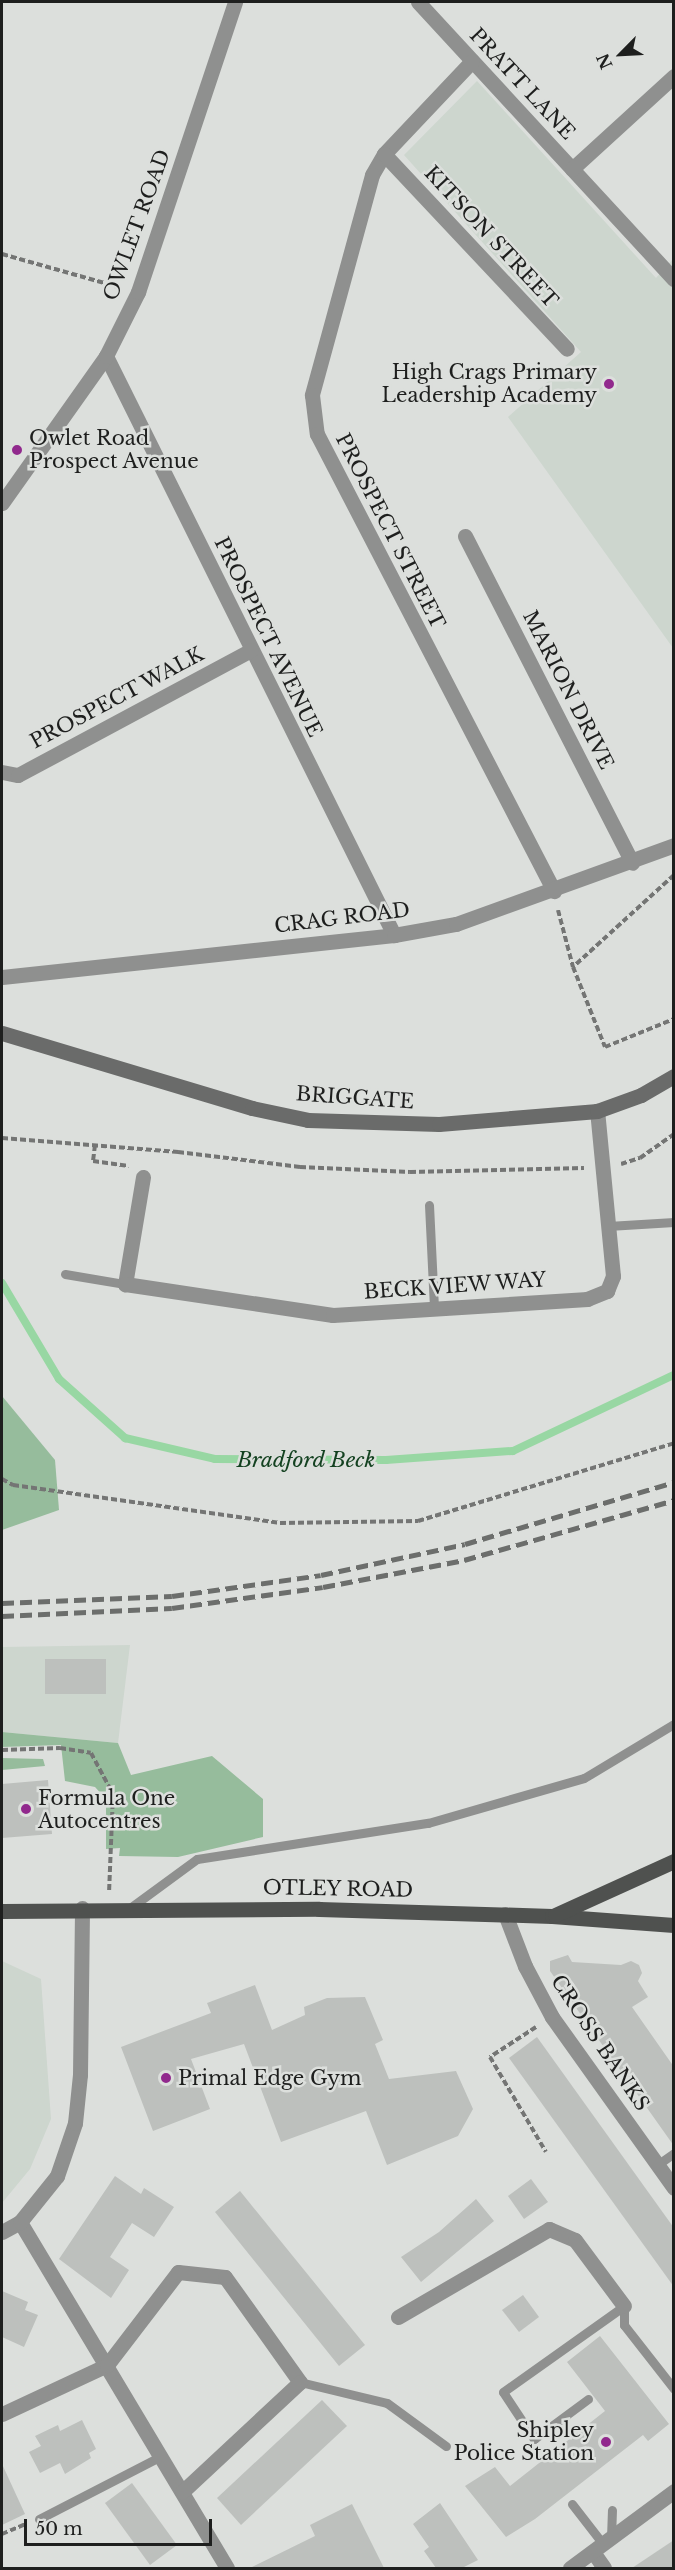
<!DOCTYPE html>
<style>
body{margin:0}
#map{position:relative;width:675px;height:2570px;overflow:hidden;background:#dcdfdc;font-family:"Libre Baskerville",serif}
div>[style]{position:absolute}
.built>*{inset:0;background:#cdd6ce}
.green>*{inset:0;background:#96bc9c}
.stream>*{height:8px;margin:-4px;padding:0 4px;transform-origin:4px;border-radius:4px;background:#98d7a3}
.building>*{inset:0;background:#bdc0bd}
.path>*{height:4px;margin-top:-2px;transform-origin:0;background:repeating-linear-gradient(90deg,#747574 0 6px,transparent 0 9px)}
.lane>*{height:9px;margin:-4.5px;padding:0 4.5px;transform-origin:4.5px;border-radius:4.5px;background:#8f908f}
.street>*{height:15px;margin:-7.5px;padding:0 7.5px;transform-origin:7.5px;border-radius:7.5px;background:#8f908f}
.secondary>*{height:15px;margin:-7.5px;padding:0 7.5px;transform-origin:7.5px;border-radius:7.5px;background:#6a6b6a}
.primary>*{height:15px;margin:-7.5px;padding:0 7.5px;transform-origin:7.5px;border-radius:7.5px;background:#4f514f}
.rail>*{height:4.5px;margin-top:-2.25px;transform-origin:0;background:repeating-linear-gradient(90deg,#6c6e6c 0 12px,transparent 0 18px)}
.dots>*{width:16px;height:16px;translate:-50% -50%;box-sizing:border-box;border:3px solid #dcdfdc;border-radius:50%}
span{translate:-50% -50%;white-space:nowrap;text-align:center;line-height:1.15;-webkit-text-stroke:5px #dcdfdc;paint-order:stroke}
.street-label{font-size:20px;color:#1e1f1e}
.poi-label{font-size:20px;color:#1e1f1e}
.right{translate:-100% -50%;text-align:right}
.left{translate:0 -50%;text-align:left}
.water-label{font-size:21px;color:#144221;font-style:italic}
.frame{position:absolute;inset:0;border:3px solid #1e1f1e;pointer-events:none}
.north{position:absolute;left:591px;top:24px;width:60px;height:60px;-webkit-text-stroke:4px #dcdfdc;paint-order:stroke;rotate:246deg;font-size:16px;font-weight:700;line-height:24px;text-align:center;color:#1e1f1e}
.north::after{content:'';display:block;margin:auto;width:21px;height:27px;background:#1e1f1e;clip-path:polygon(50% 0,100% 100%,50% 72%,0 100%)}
.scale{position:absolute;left:24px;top:2519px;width:188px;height:27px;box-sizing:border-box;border:3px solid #1e1f1e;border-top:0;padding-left:8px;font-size:18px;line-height:21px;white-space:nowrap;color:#1e1f1e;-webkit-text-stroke:4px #dcdfdc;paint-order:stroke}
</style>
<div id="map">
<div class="built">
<i style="clip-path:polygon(477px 81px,656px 278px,673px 259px,673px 648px,508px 417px,581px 352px,404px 155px)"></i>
<i style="clip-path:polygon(130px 1645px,118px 1743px,2px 1732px,2px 1647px)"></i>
<i style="clip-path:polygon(2px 1961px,41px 1979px,51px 2119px,30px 2169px,2px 2203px)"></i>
</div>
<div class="green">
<i style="clip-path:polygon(2px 1396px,55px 1460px,59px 1510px,2px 1530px)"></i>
<i style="clip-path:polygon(2px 1732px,118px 1743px,131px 1775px,212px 1756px,263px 1799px,263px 1837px,178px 1857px,119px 1856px,120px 1848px,106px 1849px,106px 1799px,95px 1787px,65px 1781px,61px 1745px,2px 1747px)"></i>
<i style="clip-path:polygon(2px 1758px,43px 1759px,45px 1766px,2px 1770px)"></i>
</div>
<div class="stream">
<i style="left:2px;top:1283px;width:112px;rotate:59.3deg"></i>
<i style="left:59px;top:1379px;width:89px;rotate:41.8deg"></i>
<i style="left:125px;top:1438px;width:92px;rotate:13.1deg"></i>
<i style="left:215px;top:1459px;width:171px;rotate:0.3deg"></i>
<i style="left:386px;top:1460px;width:127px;rotate:-4.1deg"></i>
<i style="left:513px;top:1451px;width:178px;rotate:-25.3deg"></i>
</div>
<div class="building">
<i style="clip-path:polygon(45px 1659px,106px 1659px,106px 1694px,45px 1694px)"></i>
<i style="clip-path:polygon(48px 1780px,52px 1834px,2px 1838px,2px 1784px)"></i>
<i style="clip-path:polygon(568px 1955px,572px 1962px,621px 1965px,631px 1961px,639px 1965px,642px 1973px,638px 1981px,648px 1997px,632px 2007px,674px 2067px,674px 2146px,550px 1971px,550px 1961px)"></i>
<i style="clip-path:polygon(255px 1985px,272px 2030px,305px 2015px,304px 2007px,327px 1998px,365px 1997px,383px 2040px,375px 2044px,389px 2079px,456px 2071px,473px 2109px,458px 2136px,387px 2165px,366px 2111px,281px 2142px,244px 2044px,191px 2059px,210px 2109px,153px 2131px,121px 2047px,211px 2013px,207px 2003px)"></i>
<i style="clip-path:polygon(537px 2037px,674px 2228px,674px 2287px,509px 2058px)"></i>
<i style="clip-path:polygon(115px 2176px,141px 2194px,144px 2188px,174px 2207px,154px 2237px,132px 2223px,110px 2257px,129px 2270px,111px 2298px,59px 2259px)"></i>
<i style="clip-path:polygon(531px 2179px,548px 2202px,524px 2219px,508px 2196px)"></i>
<i style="clip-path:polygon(240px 2191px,365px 2345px,339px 2366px,215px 2212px)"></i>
<i style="clip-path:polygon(476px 2199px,494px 2221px,421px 2282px,401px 2257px,439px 2232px)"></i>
<i style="clip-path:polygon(2px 2291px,28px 2302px,25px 2310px,38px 2315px,24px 2347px,2px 2337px)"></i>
<i style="clip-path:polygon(523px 2295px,539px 2317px,519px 2332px,502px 2310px)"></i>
<i style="clip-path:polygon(600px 2336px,669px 2424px,648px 2441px,643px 2435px,535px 2519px,506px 2537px,465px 2486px,495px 2467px,510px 2486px,605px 2411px,567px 2362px)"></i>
<i style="clip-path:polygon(322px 2400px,347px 2426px,241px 2525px,217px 2498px)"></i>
<i style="clip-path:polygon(82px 2420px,96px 2449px,89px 2453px,91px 2458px,65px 2474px,60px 2463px,40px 2473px,29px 2452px,41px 2446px,35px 2436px,58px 2425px,60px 2431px)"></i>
<i style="clip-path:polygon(2px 2464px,25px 2514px,2px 2525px)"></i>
<i style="clip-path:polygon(132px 2483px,177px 2545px,150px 2565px,105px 2503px)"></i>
<i style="clip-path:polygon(440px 2503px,478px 2560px,462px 2568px,436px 2568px,424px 2551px,429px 2547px,413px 2524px)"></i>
<i style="clip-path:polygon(352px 2504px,384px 2568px,250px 2568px,315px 2536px,310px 2525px)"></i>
<i style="clip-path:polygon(674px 2540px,674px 2568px,632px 2568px)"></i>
</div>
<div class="path">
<i style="left:2px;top:254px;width:122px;rotate:15.8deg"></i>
<i style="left:674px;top:875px;width:137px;rotate:137.7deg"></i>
<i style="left:573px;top:967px;width:86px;rotate:68.2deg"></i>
<i style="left:605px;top:1047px;width:74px;rotate:-22.1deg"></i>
<i style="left:558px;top:910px;width:59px;rotate:75.3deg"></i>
<i style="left:2px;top:1138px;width:177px;rotate:4.5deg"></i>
<i style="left:178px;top:1152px;width:123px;rotate:7deg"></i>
<i style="left:300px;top:1167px;width:110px;rotate:2.6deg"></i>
<i style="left:410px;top:1172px;width:174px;rotate:-1.3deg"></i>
<i style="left:95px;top:1145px;width:16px;rotate:97deg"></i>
<i style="left:93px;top:1161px;width:36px;rotate:8deg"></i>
<i style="left:621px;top:1164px;width:20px;rotate:-18deg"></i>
<i style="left:640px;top:1158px;width:42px;rotate:-35.2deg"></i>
<i style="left:2px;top:1479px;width:13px;rotate:29deg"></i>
<i style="left:13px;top:1485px;width:270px;rotate:8.1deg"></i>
<i style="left:280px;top:1523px;width:138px;rotate:-0.8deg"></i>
<i style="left:418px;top:1521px;width:268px;rotate:-16.9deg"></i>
<i style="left:2px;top:1750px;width:58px;rotate:-2deg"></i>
<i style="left:60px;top:1748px;width:31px;rotate:9deg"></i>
<i style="left:91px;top:1753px;width:47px;rotate:61.8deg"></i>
<i style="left:113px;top:1794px;width:99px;rotate:92.3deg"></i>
<i style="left:536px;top:2027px;width:55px;rotate:146.9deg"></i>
<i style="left:490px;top:2057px;width:110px;rotate:59.5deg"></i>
<i style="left:2px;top:2534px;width:26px;rotate:-23deg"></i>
</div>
<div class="lane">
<i style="left:429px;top:1205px;width:102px;rotate:87.2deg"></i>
<i style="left:608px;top:1226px;width:66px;rotate:-3.5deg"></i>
<i style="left:65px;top:1274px;width:61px;rotate:9.5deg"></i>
<i style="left:130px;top:1908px;width:83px;rotate:-36.2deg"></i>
<i style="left:197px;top:1859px;width:234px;rotate:-8.9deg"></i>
<i style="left:428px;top:1823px;width:162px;rotate:-16.1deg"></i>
<i style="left:584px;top:1778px;width:105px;rotate:-31deg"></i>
<i style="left:657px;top:2165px;width:21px;rotate:-35deg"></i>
<i style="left:624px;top:2306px;width:19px;rotate:90deg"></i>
<i style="left:624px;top:2325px;width:81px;rotate:52deg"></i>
<i style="left:300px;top:2382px;width:89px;rotate:13.6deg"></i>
<i style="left:387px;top:2403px;width:73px;rotate:36.1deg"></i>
<i style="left:588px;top:2399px;width:67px;rotate:143.5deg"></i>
<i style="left:534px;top:2439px;width:56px;rotate:-123.4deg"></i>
<i style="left:503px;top:2392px;width:148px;rotate:-35.4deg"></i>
<i style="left:572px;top:2504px;width:51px;rotate:52.2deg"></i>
<i style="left:39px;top:2519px;width:137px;rotate:-27.3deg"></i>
<i style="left:611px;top:2538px;width:28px;rotate:-88deg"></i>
</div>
<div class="street">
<i style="left:418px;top:2px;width:377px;rotate:47.3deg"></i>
<i style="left:472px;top:61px;width:128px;rotate:133.4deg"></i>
<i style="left:384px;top:154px;width:24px;rotate:120deg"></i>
<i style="left:372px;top:175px;width:228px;rotate:105.3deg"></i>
<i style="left:312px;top:395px;width:39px;rotate:83deg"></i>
<i style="left:317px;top:434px;width:515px;rotate:62.59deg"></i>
<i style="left:384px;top:154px;width:267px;rotate:46.8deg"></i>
<i style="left:572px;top:169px;width:138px;rotate:-42.4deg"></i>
<i style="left:106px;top:356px;width:647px;rotate:63.55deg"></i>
<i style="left:2px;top:503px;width:180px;rotate:-54.7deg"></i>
<i style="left:106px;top:356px;width:72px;rotate:-63.4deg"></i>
<i style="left:138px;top:292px;width:306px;rotate:-71.5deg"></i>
<i style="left:465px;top:536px;width:367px;rotate:62.9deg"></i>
<i style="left:2px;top:772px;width:16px;rotate:11deg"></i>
<i style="left:18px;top:775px;width:264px;rotate:-28.2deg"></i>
<i style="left:2px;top:977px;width:394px;rotate:-6.1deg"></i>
<i style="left:394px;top:935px;width:63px;rotate:-10.1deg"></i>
<i style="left:456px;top:924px;width:232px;rotate:-19.9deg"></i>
<i style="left:143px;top:1177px;width:109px;rotate:99.5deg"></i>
<i style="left:125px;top:1284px;width:210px;rotate:8.5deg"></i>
<i style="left:333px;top:1315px;width:255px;rotate:-3.6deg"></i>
<i style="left:587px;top:1299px;width:22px;rotate:-22deg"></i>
<i style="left:607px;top:1291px;width:16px;rotate:-68deg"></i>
<i style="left:613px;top:1276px;width:166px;rotate:-95.5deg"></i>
<i style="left:505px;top:1914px;width:56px;rotate:69deg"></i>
<i style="left:525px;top:1966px;width:58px;rotate:62.1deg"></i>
<i style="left:552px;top:2017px;width:210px;rotate:54.5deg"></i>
<i style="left:20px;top:2222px;width:403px;rotate:59.1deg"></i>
<i style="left:2px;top:2232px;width:21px;rotate:-29deg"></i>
<i style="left:20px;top:2222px;width:59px;rotate:-51.2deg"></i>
<i style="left:57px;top:2176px;width:56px;rotate:-71.2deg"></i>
<i style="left:75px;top:2123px;width:48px;rotate:-84.1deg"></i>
<i style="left:80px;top:2075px;width:167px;rotate:-89.3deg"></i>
<i style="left:398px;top:2317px;width:175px;rotate:-30.2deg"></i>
<i style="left:549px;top:2229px;width:28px;rotate:23deg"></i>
<i style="left:575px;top:2240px;width:82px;rotate:53.4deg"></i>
<i style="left:2px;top:2414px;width:116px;rotate:-25deg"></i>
<i style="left:107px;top:2365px;width:117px;rotate:-52.6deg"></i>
<i style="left:178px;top:2272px;width:47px;rotate:6.1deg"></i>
<i style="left:225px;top:2277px;width:129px;rotate:54.5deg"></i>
<i style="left:300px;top:2382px;width:161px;rotate:137deg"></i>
<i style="left:593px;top:2552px;width:19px;rotate:55deg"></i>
<i style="left:570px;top:2568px;width:129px;rotate:-36.5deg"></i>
</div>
<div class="secondary">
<i style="left:2px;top:1033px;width:261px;rotate:16.7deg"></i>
<i style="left:252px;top:1108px;width:57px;rotate:12.1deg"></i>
<i style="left:308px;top:1120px;width:131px;rotate:1.7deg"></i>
<i style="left:439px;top:1124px;width:159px;rotate:-4.7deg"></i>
<i style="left:597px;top:1111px;width:47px;rotate:-20deg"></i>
<i style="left:641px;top:1095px;width:38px;rotate:-30deg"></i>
</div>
<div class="primary">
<i style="left:2px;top:1911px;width:317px;rotate:-0.4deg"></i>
<i style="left:319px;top:1909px;width:233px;rotate:1.7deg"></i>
<i style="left:552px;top:1916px;width:122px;rotate:4.2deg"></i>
<i style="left:555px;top:1915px;width:131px;rotate:-24.4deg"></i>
</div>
<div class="rail">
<i style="left:2px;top:1603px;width:170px;rotate:-2.4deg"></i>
<i style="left:172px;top:1596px;width:150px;rotate:-8deg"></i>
<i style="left:321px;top:1575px;width:147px;rotate:-12.1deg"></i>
<i style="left:465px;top:1544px;width:218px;rotate:-16.5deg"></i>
<i style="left:2px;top:1616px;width:170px;rotate:-2.7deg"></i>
<i style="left:172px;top:1608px;width:152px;rotate:-7.9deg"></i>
<i style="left:323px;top:1587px;width:144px;rotate:-10.8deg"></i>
<i style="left:464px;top:1560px;width:218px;rotate:-15.9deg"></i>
</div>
<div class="dots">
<i style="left:609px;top:384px;background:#91298d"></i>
<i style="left:17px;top:450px;background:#91298d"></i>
<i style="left:26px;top:1809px;background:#91298d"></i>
<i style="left:166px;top:2078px;background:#91298d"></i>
<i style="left:606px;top:2442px;background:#91298d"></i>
</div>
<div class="street-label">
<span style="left:522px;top:84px;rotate:47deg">PRATT LANE</span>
<span style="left:137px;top:225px;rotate:-70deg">OWLET ROAD</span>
<span style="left:491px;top:237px;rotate:47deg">KITSON STREET</span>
<span style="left:390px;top:531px;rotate:63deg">PROSPECT STREET</span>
<span style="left:268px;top:637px;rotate:64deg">PROSPECT AVENUE</span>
<span style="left:568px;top:690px;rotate:63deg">MARION DRIVE</span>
<span style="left:117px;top:698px;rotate:-28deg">PROSPECT WALK</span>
<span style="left:342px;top:918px;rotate:-7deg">CRAG ROAD</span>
<span style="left:355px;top:1098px;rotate:4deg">BRIGGATE</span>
<span style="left:455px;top:1286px;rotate:-4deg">BECK VIEW WAY</span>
<span style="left:338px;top:1889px;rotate:1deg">OTLEY ROAD</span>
<span style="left:600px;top:2043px;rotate:56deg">CROSS BANKS</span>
</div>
<div class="poi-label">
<span class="right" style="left:597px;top:384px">High Crags Primary<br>Leadership Academy</span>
<span class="left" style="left:29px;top:450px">Owlet Road<br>Prospect Avenue</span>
<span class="left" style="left:38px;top:1810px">Formula One<br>Autocentres</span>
<span class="left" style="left:178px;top:2078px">Primal Edge Gym</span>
<span class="right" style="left:594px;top:2442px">Shipley<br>Police Station</span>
</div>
<div class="water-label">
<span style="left:306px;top:1460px">Bradford Beck</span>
</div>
<div class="frame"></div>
<div class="north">N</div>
<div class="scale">50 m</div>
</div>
